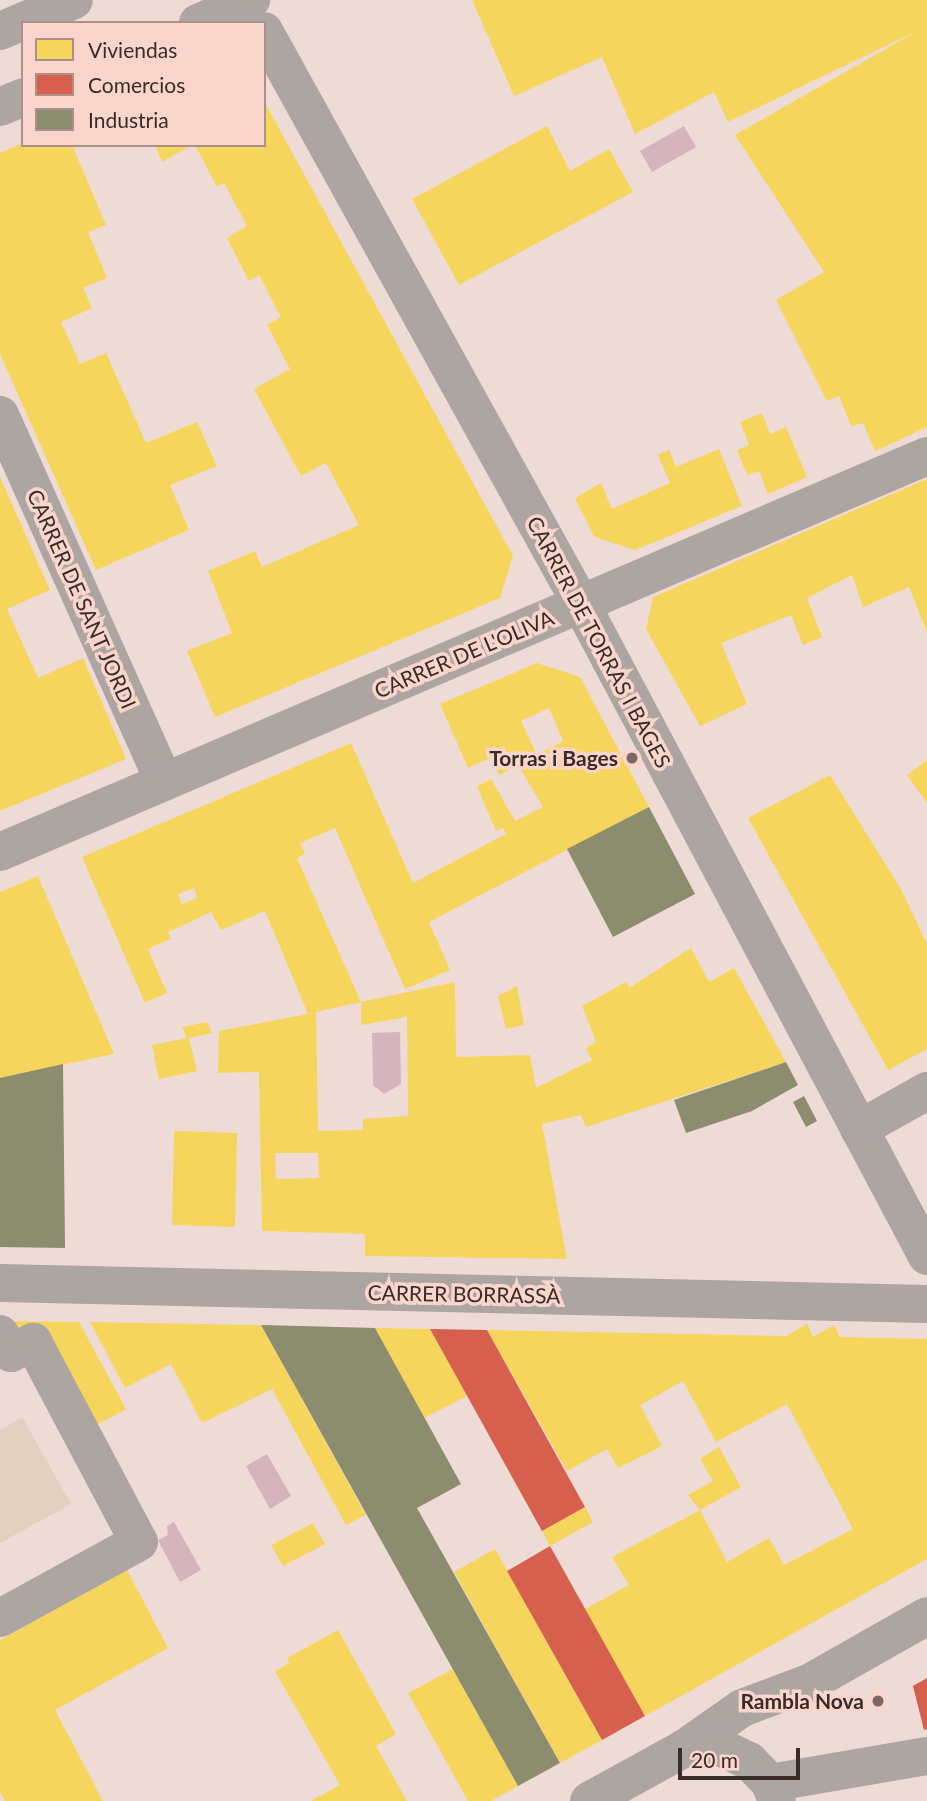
<!DOCTYPE html>
<meta charset="utf-8">
<style>
body{margin:0}
#map{position:relative;width:927px;height:1801px;overflow:hidden;background:#eedbd6;font-family:Lato,sans-serif}
div>[style]{position:absolute}
.green>*{inset:0;background:#e2d1be}
.water>*{inset:0;background:#d6b4be}
.homes>*{inset:0;background:#f6d55c}
.shops>*{inset:0;background:#d6604d}
.industry>*{inset:0;background:#8c8c6e}
.street>*{height:38px;margin:-19px;padding:0 19px;transform-origin:19px;border-radius:19px;background:#aca5a2}
.dots>*{width:19px;height:19px;translate:-50% -50%;box-sizing:border-box;border:4px solid #f9d5cb;border-radius:50%}
span{translate:-50% -50%;white-space:nowrap;text-align:center;line-height:1.15;-webkit-text-stroke:7px #f9d5cb;paint-order:stroke}
.street-label{font-size:21px;color:#392c28}
.poi-label{font-size:21px;color:#392c28;font-weight:700}
.right{translate:-100% -50%;text-align:right}
.legend{position:absolute;left:21px;top:21px;width:245px;height:126px;box-sizing:border-box;background:#f9d5cb;border:2px solid #ac918a;margin:0;padding:9px 12px;list-style:none;font-size:21px;color:#392c28}
.legend li{display:flex;align-items:center;gap:14px;height:35px}
.legend b{width:35px;border:2px solid #ac918a}
.scale{position:absolute;left:678px;top:1748px;width:122px;height:32px;box-sizing:border-box;border:4px solid #392c28;border-top:0;padding-left:9px;font-size:21px;line-height:24px;white-space:nowrap;color:#392c28;-webkit-text-stroke:5px #f9d5cb;paint-order:stroke}
</style>
<div id="map">
<div class="green">
<i style="clip-path:polygon(22px 1417px,71px 1504px,0 1543px,0 1430px)"></i>
</div>
<div class="water">
<i style="clip-path:polygon(684px 126px,696px 147px,652px 172px,640px 151px)"></i>
<i style="clip-path:polygon(400px 1032px,401px 1084px,384px 1094px,373px 1085px,372px 1033px)"></i>
<i style="clip-path:polygon(267px 1454px,291px 1496px,270px 1509px,246px 1466px)"></i>
<i style="clip-path:polygon(174px 1522px,201px 1570px,180px 1582px,158px 1540px,168px 1535px,167px 1526px)"></i>
</div>
<div class="homes">
<i style="clip-path:polygon(472px 0,927px 0,927px 427px,875px 451px,863px 423px,851px 426px,839px 396px,827px 401px,776px 300px,824px 272px,735px 135px,919px 30px,728px 122px,714px 92px,635px 134px,602px 57px,514px 96px)"></i>
<i style="clip-path:polygon(264px 101px,513px 556px,500px 598px,215px 717px,187px 651px,232px 633px,208px 571px,255px 551px,262px 567px,359px 525px,326px 463px,301px 476px,254px 389px,290px 369px,267px 325px,281px 317px,259px 275px,249px 281px,227px 238px,247px 226px,224px 183px,217px 187px,195px 145px,264px 145px)"></i>
<i style="clip-path:polygon(547px 126px,570px 171px,609px 149px,633px 192px,459px 285px,412px 199px)"></i>
<i style="clip-path:polygon(23px 143px,72px 145px,106px 225px,88px 232px,107px 278px,83px 288px,92px 308px,61px 322px,80px 364px,106px 353px,146px 443px,197px 422px,217px 466px,170px 485px,189px 530px,96px 570px,0 354px,0 153px)"></i>
<i style="clip-path:polygon(155px 145px,192px 145px,162px 162px)"></i>
<i style="clip-path:polygon(762px 413px,770px 434px,786px 427px,807px 477px,768px 494px,759px 471px,747px 475px,737px 450px,749px 445px,740px 422px)"></i>
<i style="clip-path:polygon(719px 449px,742px 506px,635px 550px,594px 537px,575px 498px,601px 483px,612px 509px,670px 483px,658px 455px,669px 450px,676px 467px)"></i>
<i style="clip-path:polygon(0 477px,50px 590px,7px 609px,38px 678px,83px 658px,126px 759px,0 811px)"></i>
<i style="clip-path:polygon(927px 479px,927px 632px,909px 587px,863px 607px,852px 575px,807px 598px,822px 637px,803px 645px,791px 615px,721px 643px,747px 704px,700px 726px,646px 629px,653px 597px)"></i>
<i style="clip-path:polygon(evenodd,537px 663px,580px 677px,649px 807px,429px 922px,450px 970px,405px 989px,335px 828px,300px 843px,305px 854px,297px 858px,361px 1002px,316px 1012px,318px 1131px,363px 1130px,363px 1119px,408px 1116px,407px 1017px,361px 1025px,361px 1002px,455px 982px,456px 1057px,530px 1055px,536px 1088px,592px 1060px,586px 1048px,596px 1042px,582px 1006px,626px 982px,629px 988px,691px 948px,709px 982px,734px 968px,786px 1062px,586px 1127px,581px 1115px,542px 1124px,567px 1259px,365px 1256px,365px 1234px,262px 1231px,259px 1072px,218px 1073px,219px 1031px,308px 1014px,265px 911px,221px 930px,211px 912px,168px 932px,171px 939px,148px 949px,167px 993px,145px 1003px,82px 857px,351px 743px,413px 883px,506px 834px,503px 828px,496px 831px,477px 786px,491px 779px,515px 821px,543px 807px,518px 765px,499px 775px,490px 758px,468px 768px,440px 704px,537px 663px,549px 708px,563px 741px,537px 755px,521px 721px,549px 708px,537px 663px,194px 888px,197px 898px,182px 904px,178px 894px,194px 888px,537px 663px,275px 1153px,318px 1153px,319px 1178px,276px 1179px,275px 1153px)"></i>
<i style="clip-path:polygon(927px 760px,927px 803px,907px 775px)"></i>
<i style="clip-path:polygon(830px 775px,902px 891px,927px 944px,927px 1049px,888px 1070px,748px 818px)"></i>
<i style="clip-path:polygon(38px 876px,114px 1054px,0 1078px,0 892px)"></i>
<i style="clip-path:polygon(517px 986px,524px 1025px,506px 1029px,498px 996px)"></i>
<i style="clip-path:polygon(207px 1022px,212px 1033px,189px 1038px,197px 1071px,159px 1079px,152px 1045px,187px 1038px,182px 1027px)"></i>
<i style="clip-path:polygon(174px 1131px,237px 1133px,235px 1227px,172px 1225px)"></i>
<i style="clip-path:polygon(0 1321px,79px 1322px,126px 1409px,93px 1427px)"></i>
<i style="clip-path:polygon(90px 1322px,261px 1325px,366px 1515px,346px 1525px,272px 1389px,202px 1423px,171px 1364px,125px 1388px)"></i>
<i style="clip-path:polygon(807px 1324px,813px 1337px,834px 1325px,840px 1337px,927px 1339px,927px 1559px,645px 1716px,585px 1609px,629px 1585px,612px 1557px,700px 1510px,727px 1562px,769px 1538px,784px 1565px,853px 1529px,787px 1404px,716px 1442px,683px 1381px,640px 1405px,662px 1446px,618px 1468px,607px 1449px,567px 1471px,487px 1330px,786px 1336px)"></i>
<i style="clip-path:polygon(375px 1328px,430px 1329px,467px 1396px,424px 1418px)"></i>
<i style="clip-path:polygon(719px 1447px,741px 1487px,700px 1510px,688px 1495px,713px 1481px,700px 1459px)"></i>
<i style="clip-path:polygon(585px 1507px,593px 1522px,550px 1546px,542px 1531px)"></i>
<i style="clip-path:polygon(313px 1523px,325px 1544px,283px 1566px,271px 1545px)"></i>
<i style="clip-path:polygon(495px 1549px,602px 1740px,560px 1763px,454px 1572px)"></i>
<i style="clip-path:polygon(127px 1570px,168px 1648px,55px 1710px,103px 1801px,5px 1801px,0 1792px,0 1640px)"></i>
<i style="clip-path:polygon(338px 1630px,396px 1734px,376px 1746px,407px 1801px,311px 1801px,340px 1785px,275px 1671px,289px 1663px,287px 1658px)"></i>
<i style="clip-path:polygon(453px 1669px,518px 1786px,491px 1801px,468px 1801px,408px 1693px)"></i>
</div>
<div class="shops">
<i style="clip-path:polygon(430px 1329px,487px 1330px,585px 1507px,542px 1531px)"></i>
<i style="clip-path:polygon(550px 1546px,645px 1716px,602px 1740px,507px 1571px)"></i>
<i style="clip-path:polygon(927px 1678px,927px 1729px,924px 1730px,913px 1686px)"></i>
</div>
<div class="industry">
<i style="clip-path:polygon(649px 807px,695px 894px,613px 937px,567px 849px)"></i>
<i style="clip-path:polygon(786px 1062px,798px 1085px,752px 1111px,686px 1133px,674px 1100px)"></i>
<i style="clip-path:polygon(63px 1064px,65px 1248px,0 1247px,0 1078px)"></i>
<i style="clip-path:polygon(804px 1096px,817px 1121px,806px 1127px,793px 1102px)"></i>
<i style="clip-path:polygon(261px 1325px,375px 1328px,461px 1484px,417px 1508px,560px 1763px,518px 1786px)"></i>
</div>
<div class="street">
<i style="left:198px;top:23px;width:58px;rotate:-23.5deg"></i>
<i style="left:0;top:31px;width:80px;rotate:-22.7deg"></i>
<i style="left:264px;top:31px;width:655px;rotate:61.05deg"></i>
<i style="left:581px;top:604px;width:738px;rotate:62.05deg"></i>
<i style="left:0;top:107px;width:25px;rotate:-23deg"></i>
<i style="left:0;top:415px;width:402px;rotate:65.9deg"></i>
<i style="left:0;top:852px;width:1008px;rotate:-23.13deg"></i>
<i style="left:859px;top:1129px;width:78px;rotate:-29.2deg"></i>
<i style="left:0;top:1283px;width:927px;rotate:1.3deg"></i>
<i style="left:0;top:1334px;width:22px;rotate:60deg"></i>
<i style="left:11px;top:1353px;width:25px;rotate:-27deg"></i>
<i style="left:33px;top:1342px;width:226px;rotate:62.1deg"></i>
<i style="left:139px;top:1542px;width:158px;rotate:151.3deg"></i>
<i style="left:685px;top:1748px;width:70px;rotate:-35.1deg"></i>
<i style="left:742px;top:1708px;width:74px;rotate:-20.6deg"></i>
<i style="left:811px;top:1682px;width:133px;rotate:-29.6deg"></i>
<i style="left:770px;top:1783px;width:159px;rotate:-9.8deg"></i>
<i style="left:589px;top:1801px;width:110px;rotate:-28.9deg"></i>
<i style="left:685px;top:1748px;width:35px;rotate:-2deg"></i>
<i style="left:720px;top:1747px;width:32px;rotate:26deg"></i>
<i style="left:749px;top:1761px;width:30px;rotate:46deg"></i>
<i style="left:770px;top:1783px;width:19px;rotate:69deg"></i>
</div>
<div class="dots">
<i style="left:632px;top:758px;background:#786965"></i>
<i style="left:878px;top:1701px;background:#786965"></i>
</div>
<div class="street-label">
<span style="left:82px;top:599px;rotate:66deg">CARRER DE SANT JORDI</span>
<span style="left:599px;top:642px;rotate:62deg">CARRER DE TORRAS I BAGES</span>
<span style="left:464px;top:654px;rotate:-23deg">CARRER DE L'OLIVA</span>
<span style="left:464px;top:1294px;rotate:1deg">CARRER BORRASSÀ</span>
</div>
<div class="poi-label">
<span class="right" style="left:618px;top:758px">Torras i Bages</span>
<span class="right" style="left:864px;top:1701px">Rambla Nova</span>
</div>
<ul class="legend">
<li><b style="height:19px;background:#f6d55c"></b>Viviendas</li>
<li><b style="height:19px;background:#d6604d"></b>Comercios</li>
<li><b style="height:19px;background:#8c8c6e"></b>Industria</li>
</ul>
<div class="scale">20 m</div>
</div>
